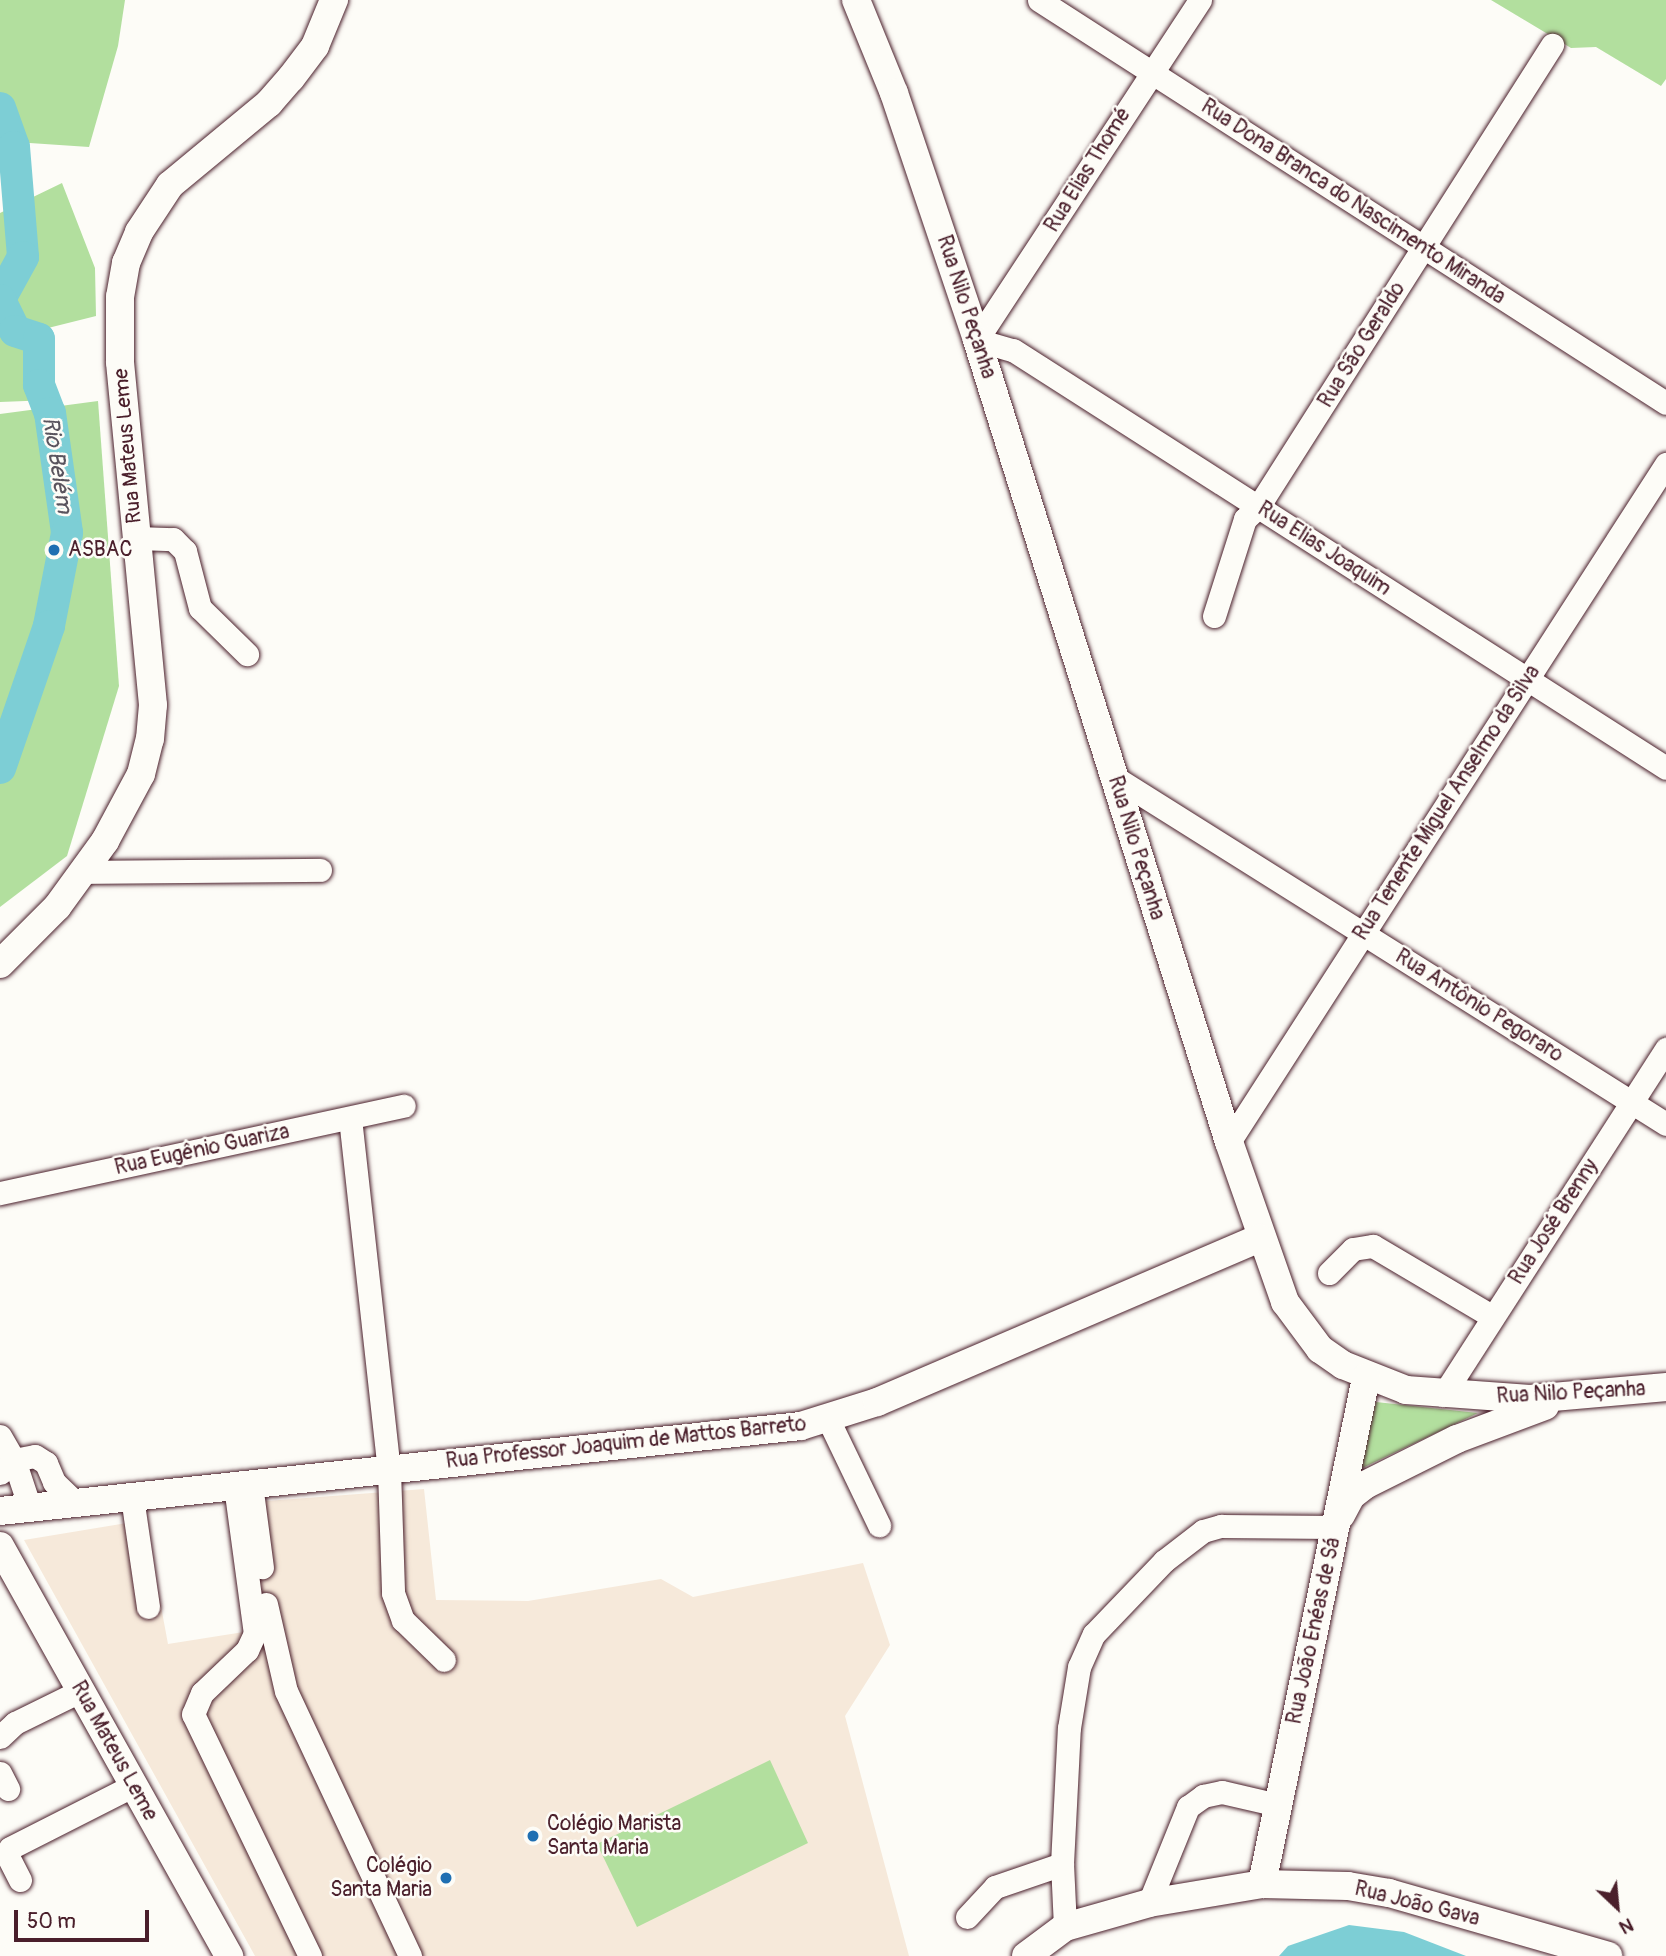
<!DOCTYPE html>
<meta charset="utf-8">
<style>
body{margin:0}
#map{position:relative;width:1666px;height:1956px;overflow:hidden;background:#fdfcf7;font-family:Pangolin,sans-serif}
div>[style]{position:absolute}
.built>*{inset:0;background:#f6e9da}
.green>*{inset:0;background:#b2df9e}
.water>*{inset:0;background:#7dced5}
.river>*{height:32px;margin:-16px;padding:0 16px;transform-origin:16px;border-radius:16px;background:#7dced5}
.roads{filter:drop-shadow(0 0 2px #4a1f2b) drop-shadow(0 0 2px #4a1f2b)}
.minor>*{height:23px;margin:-11.5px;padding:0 11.5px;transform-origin:11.5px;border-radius:11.5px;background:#fdfcf7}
.major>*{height:28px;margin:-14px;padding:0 14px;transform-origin:14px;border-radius:14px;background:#fdfcf7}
.dots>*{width:19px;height:19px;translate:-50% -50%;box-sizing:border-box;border:4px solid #fdfcf7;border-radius:50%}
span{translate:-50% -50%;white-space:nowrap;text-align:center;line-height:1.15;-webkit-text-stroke:5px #fdfcf7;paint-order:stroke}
.street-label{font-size:21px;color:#4a1f2b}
.poi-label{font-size:21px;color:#4a1f2b}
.left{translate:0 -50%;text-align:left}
.right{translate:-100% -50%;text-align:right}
.water-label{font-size:23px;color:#59545e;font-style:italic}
.north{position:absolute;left:1582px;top:1872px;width:70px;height:70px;-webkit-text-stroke:5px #fdfcf7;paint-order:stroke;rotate:154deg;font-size:19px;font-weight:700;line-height:28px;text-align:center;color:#4a1f2b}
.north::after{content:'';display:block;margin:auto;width:24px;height:32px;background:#4a1f2b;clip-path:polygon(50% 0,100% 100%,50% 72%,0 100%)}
.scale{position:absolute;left:14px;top:1910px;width:135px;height:32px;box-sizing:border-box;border:4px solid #4a1f2b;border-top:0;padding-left:9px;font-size:21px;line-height:24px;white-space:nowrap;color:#4a1f2b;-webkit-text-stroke:5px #fdfcf7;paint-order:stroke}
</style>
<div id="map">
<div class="built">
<i style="clip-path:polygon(424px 1489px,436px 1600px,528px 1601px,661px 1579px,693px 1597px,863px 1563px,890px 1645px,845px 1716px,909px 1956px,255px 1956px,24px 1540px,145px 1520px,168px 1644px,250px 1631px,226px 1504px)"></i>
</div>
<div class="green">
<i style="clip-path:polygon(0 0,125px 0,118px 46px,89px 147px,0 141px)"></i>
<i style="clip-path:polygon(1491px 0,1666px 0,1666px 79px,1661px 86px,1596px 47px,1571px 48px)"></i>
<i style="clip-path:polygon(62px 183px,95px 268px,96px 316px,48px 328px,51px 400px,0 402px,0 213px)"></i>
<i style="clip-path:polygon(98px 401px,119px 686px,67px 856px,0 907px,0 414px)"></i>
<i style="clip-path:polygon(1376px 1402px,1478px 1413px,1356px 1471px)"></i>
<i style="clip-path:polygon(770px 1760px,808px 1843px,637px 1927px,597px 1844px)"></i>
</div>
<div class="water">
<i style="clip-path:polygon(1349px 1925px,1404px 1932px,1466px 1956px,1279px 1956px,1288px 1946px)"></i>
</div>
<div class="river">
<i style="left:0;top:108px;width:41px;rotate:70.3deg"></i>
<i style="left:14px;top:147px;width:110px;rotate:85.3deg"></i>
<i style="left:23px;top:257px;width:48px;rotate:118.7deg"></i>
<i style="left:0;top:300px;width:34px;rotate:64deg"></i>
<i style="left:15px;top:331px;width:25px;rotate:18deg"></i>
<i style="left:39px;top:339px;width:46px;rotate:90deg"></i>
<i style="left:39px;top:385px;width:30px;rotate:69deg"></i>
<i style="left:50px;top:413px;width:121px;rotate:81.9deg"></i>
<i style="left:67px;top:533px;width:95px;rotate:101deg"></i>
<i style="left:49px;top:626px;width:150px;rotate:109deg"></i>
</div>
<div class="roads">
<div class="minor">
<i style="left:1039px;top:0;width:745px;rotate:32.73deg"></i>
<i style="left:1200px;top:0;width:407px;rotate:123.3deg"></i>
<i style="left:977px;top:340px;width:37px;rotate:16deg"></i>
<i style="left:1013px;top:350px;width:775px;rotate:32.62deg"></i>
<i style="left:137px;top:538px;width:36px;rotate:2deg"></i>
<i style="left:173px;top:539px;width:17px;rotate:45deg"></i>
<i style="left:185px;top:551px;width:59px;rotate:75.3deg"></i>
<i style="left:200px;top:608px;width:66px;rotate:44.4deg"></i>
<i style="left:1214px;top:616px;width:102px;rotate:-72.3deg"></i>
<i style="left:1245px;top:519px;width:18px;rotate:-43deg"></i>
<i style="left:1258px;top:507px;width:548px;rotate:-57.53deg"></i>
<i style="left:1114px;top:777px;width:652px;rotate:32.15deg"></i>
<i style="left:84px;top:872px;width:236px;rotate:-0.5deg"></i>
<i style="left:350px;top:1118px;width:354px;rotate:83.7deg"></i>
<i style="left:389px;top:1470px;width:123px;rotate:88.1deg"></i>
<i style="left:393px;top:1593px;width:29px;rotate:70deg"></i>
<i style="left:403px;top:1620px;width:57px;rotate:44.3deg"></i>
<i style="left:1229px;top:1142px;width:807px;rotate:-57.2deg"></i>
<i style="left:0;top:1193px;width:413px;rotate:-12.2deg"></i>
<i style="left:1329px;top:1273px;width:34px;rotate:-45deg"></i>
<i style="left:1353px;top:1249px;width:20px;rotate:-9deg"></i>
<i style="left:1373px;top:1246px;width:139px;rotate:30.6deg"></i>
<i style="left:1443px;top:1395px;width:412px;rotate:-57.2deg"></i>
<i style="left:828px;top:1419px;width:118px;rotate:64.3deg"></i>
<i style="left:0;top:1436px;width:28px;rotate:60deg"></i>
<i style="left:14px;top:1460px;width:21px;rotate:-11deg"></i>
<i style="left:35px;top:1456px;width:13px;rotate:32deg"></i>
<i style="left:46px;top:1463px;width:21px;rotate:67deg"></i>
<i style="left:54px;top:1482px;width:30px;rotate:44deg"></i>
<i style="left:0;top:1473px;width:19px;rotate:-43deg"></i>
<i style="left:14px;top:1460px;width:51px;rotate:71.6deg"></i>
<i style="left:251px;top:1484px;width:84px;rotate:82.5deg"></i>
<i style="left:235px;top:1486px;width:148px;rotate:82.3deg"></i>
<i style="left:255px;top:1633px;width:19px;rotate:115deg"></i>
<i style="left:247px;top:1650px;width:62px;rotate:136.3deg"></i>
<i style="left:202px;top:1693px;width:23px;rotate:113deg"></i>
<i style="left:193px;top:1714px;width:269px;rotate:64.2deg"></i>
<i style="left:132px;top:1497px;width:111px;rotate:81.7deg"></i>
<i style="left:266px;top:1604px;width:89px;rotate:77.1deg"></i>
<i style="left:286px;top:1691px;width:293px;rotate:64.9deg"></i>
<i style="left:0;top:1737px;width:21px;rotate:-43deg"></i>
<i style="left:15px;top:1723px;width:72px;rotate:-26.2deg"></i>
<i style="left:0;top:1773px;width:18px;rotate:63deg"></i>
<i style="left:20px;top:1880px;width:27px;rotate:-117deg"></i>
<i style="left:8px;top:1856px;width:8px;rotate:-76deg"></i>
<i style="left:10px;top:1848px;width:137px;rotate:-26.9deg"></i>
<i style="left:1149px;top:1903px;width:104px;rotate:-67.9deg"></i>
<i style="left:1188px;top:1807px;width:19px;rotate:-36deg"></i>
<i style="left:1203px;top:1796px;width:19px;rotate:-12deg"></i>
<i style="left:1222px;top:1792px;width:57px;rotate:13.1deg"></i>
<i style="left:967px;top:1917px;width:41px;rotate:-47deg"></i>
<i style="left:995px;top:1887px;width:71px;rotate:-18.9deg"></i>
<i style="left:1065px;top:1927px;width:63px;rotate:-92.7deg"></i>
<i style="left:1062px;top:1864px;width:136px;rotate:-87.1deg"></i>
<i style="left:1069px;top:1728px;width:62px;rotate:-80.7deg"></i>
<i style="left:1079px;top:1667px;width:36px;rotate:-66deg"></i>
<i style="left:1094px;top:1634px;width:101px;rotate:-46.2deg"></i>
<i style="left:1164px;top:1561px;width:49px;rotate:-37.6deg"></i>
<i style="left:1203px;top:1531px;width:19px;rotate:-16deg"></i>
<i style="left:1221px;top:1526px;width:114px;rotate:0.5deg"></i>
</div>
<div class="major">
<i style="left:856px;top:0;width:100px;rotate:67.8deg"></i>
<i style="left:894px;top:93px;width:261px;rotate:71.4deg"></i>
<i style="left:977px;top:340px;width:841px;rotate:72.56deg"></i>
<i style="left:1229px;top:1142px;width:170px;rotate:70.7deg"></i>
<i style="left:1285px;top:1302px;width:59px;rotate:53.3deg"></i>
<i style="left:1320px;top:1349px;width:28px;rotate:35deg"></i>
<i style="left:1343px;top:1365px;width:68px;rotate:21.6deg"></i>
<i style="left:1406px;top:1390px;width:124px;rotate:4.2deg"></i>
<i style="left:1530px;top:1399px;width:137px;rotate:-5deg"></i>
<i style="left:0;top:964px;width:81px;rotate:-45deg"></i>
<i style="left:57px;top:907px;width:82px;rotate:-54deg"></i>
<i style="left:105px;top:841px;width:76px;rotate:-61.8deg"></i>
<i style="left:141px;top:774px;width:36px;rotate:-76deg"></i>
<i style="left:150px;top:739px;width:34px;rotate:-85deg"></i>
<i style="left:153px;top:705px;width:345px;rotate:-95.5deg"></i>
<i style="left:120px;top:362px;width:65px;rotate:-90deg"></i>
<i style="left:120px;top:297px;width:35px;rotate:-80deg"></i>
<i style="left:126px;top:263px;width:34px;rotate:-67deg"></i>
<i style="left:139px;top:232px;width:56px;rotate:-56.6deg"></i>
<i style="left:170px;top:185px;width:129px;rotate:-39.6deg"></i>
<i style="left:269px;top:103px;width:33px;rotate:-49deg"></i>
<i style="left:291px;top:78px;width:40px;rotate:-53deg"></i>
<i style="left:315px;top:46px;width:50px;rotate:-67.6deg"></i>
<i style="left:0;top:1511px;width:805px;rotate:-6.06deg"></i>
<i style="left:801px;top:1426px;width:80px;rotate:-17.5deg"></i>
<i style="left:877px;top:1402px;width:416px;rotate:-23.2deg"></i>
<i style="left:1341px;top:1515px;width:21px;rotate:-62deg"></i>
<i style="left:1351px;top:1496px;width:18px;rotate:-38deg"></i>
<i style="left:1365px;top:1485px;width:103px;rotate:-26.6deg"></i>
<i style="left:1457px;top:1439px;width:94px;rotate:-20.6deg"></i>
<i style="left:0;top:1546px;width:470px;rotate:60.8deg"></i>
<i style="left:1262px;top:1884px;width:517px;rotate:-78.39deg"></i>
<i style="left:1026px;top:1956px;width:49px;rotate:-36.6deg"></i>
<i style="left:1065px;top:1927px;width:87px;rotate:-15.9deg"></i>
<i style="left:1149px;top:1903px;width:115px;rotate:-9.5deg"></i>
<i style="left:1262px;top:1884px;width:86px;rotate:1.3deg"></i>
<i style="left:1348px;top:1886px;width:42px;rotate:9.7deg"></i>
<i style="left:1389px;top:1893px;width:228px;rotate:16deg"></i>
</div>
</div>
<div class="dots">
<i style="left:54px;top:550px;background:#1f6fb2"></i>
<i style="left:533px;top:1836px;background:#1f6fb2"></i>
<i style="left:446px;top:1878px;background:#1f6fb2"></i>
</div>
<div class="street-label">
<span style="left:1088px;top:170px;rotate:-58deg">Rua Elias Thomé</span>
<span style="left:1353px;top:202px;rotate:33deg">Rua Dona Branca do Nascimento Miranda</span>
<span style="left:966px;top:307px;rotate:72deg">Rua Nilo Peçanha</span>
<span style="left:1362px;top:345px;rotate:-58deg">Rua São Geraldo</span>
<span style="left:128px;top:446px;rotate:-95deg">Rua Mateus Leme</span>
<span style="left:1324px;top:549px;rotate:33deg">Rua Elias Joaquim</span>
<span style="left:1447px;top:803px;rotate:-57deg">Rua Tenente Miguel Anselmo da Silva</span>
<span style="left:1136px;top:848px;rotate:73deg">Rua Nilo Peçanha</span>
<span style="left:1479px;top:1006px;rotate:32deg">Rua Antônio Pegoraro</span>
<span style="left:202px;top:1150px;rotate:-12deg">Rua Eugênio Guariza</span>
<span style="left:1554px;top:1222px;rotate:-57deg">Rua José Brenny</span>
<span style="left:1571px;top:1393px;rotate:-3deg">Rua Nilo Peçanha</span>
<span style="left:626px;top:1443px;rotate:-6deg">Rua Professor Joaquim de Mattos Barreto</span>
<span style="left:1314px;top:1631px;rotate:-78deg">Rua João Enéas de Sá</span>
<span style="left:114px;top:1751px;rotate:61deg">Rua Mateus Leme</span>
<span style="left:1417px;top:1904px;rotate:14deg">Rua João Gava</span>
</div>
<div class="poi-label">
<span class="left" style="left:68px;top:550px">ASBAC</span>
<span class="left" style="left:547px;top:1836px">Colégio Marista<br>Santa Maria</span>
<span class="right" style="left:432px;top:1878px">Colégio<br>Santa Maria</span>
</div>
<div class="water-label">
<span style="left:57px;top:465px;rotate:81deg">Rio Belém</span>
</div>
<div class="north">N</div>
<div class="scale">50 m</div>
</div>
